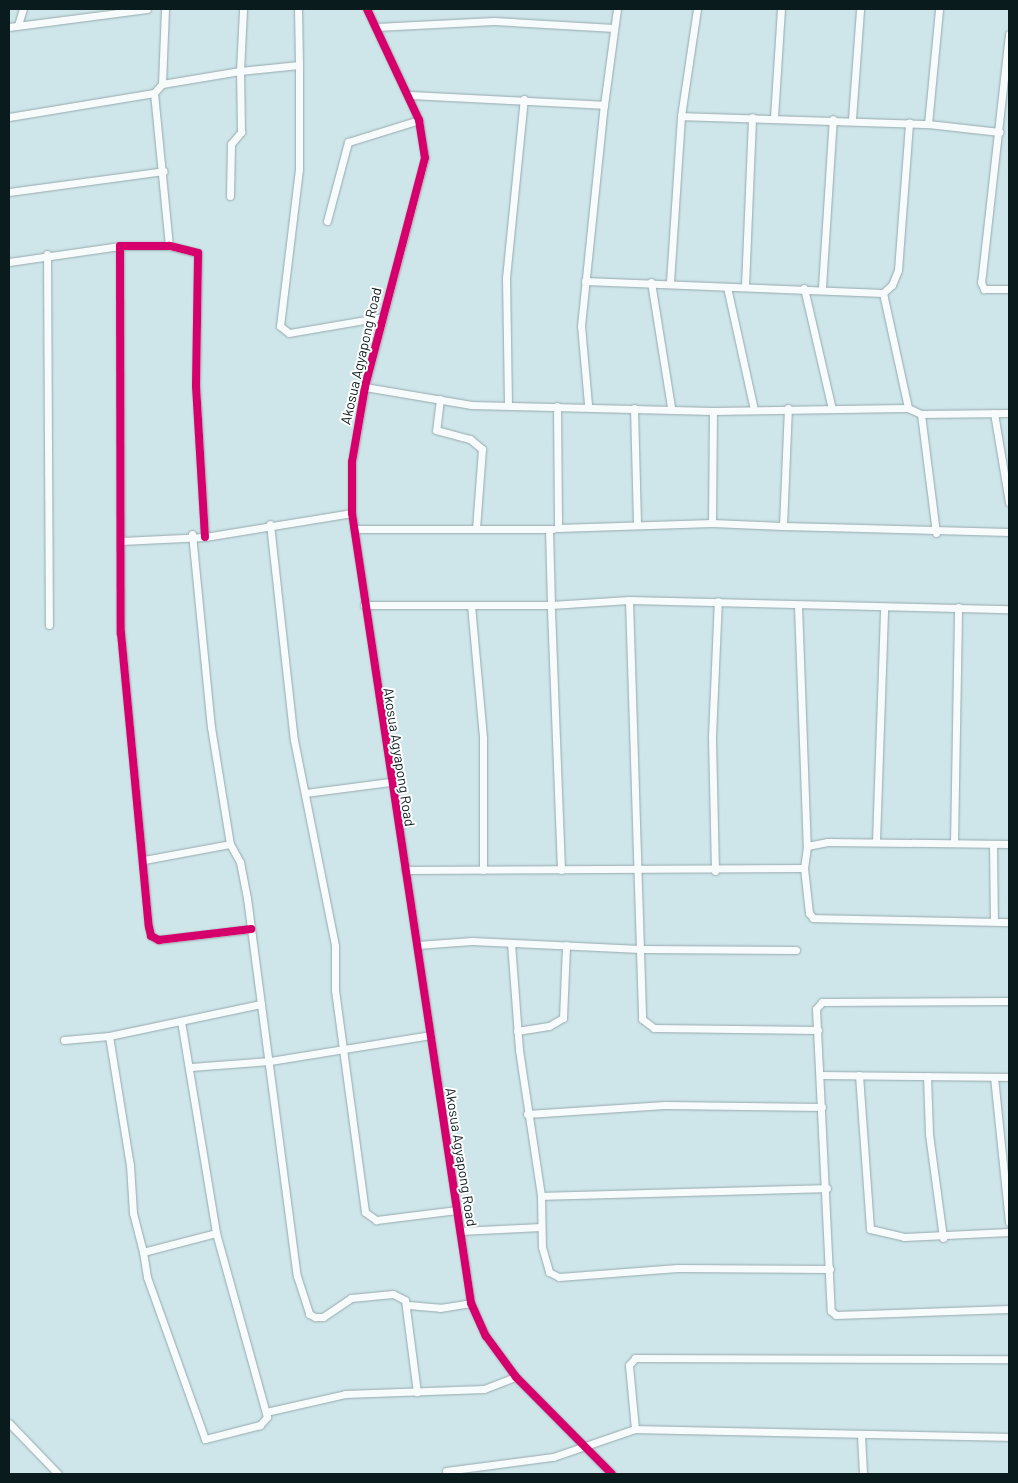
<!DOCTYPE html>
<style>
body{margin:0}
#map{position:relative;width:1018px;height:1483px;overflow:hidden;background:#cee6ea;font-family:Barlow,sans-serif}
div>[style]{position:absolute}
.roads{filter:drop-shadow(0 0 1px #96a9ac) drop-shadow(0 0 1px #96a9ac)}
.street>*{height:7px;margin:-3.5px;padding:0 3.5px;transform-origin:3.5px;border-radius:3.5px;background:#f8fbfc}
.cycleway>*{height:8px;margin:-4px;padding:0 4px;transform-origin:4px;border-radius:4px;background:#d6006c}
span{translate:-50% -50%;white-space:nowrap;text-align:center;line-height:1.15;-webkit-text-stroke:4px #fff;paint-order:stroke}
.street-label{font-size:14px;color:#0a1b1e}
.frame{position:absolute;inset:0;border:10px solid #0a1b1e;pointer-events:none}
</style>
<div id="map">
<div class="roads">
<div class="street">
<i style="left:165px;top:9px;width:75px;rotate:92.3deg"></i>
<i style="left:162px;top:84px;width:79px;rotate:-9.5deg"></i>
<i style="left:240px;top:71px;width:62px;rotate:-87.2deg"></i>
<i style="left:367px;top:9px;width:123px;rotate:64.9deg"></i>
<i style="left:419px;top:120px;width:38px;rotate:81deg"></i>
<i style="left:425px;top:158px;width:237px;rotate:104.7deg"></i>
<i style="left:365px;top:387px;width:76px;rotate:99.8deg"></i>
<i style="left:352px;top:462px;width:51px;rotate:90deg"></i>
<i style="left:352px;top:513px;width:799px;rotate:81.43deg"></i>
<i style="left:471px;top:1303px;width:36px;rotate:66deg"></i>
<i style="left:486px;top:1336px;width:51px;rotate:53.8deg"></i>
<i style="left:516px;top:1377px;width:136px;rotate:45.3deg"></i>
<i style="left:18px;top:25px;width:17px;rotate:-73deg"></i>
<i style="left:9px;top:27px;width:139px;rotate:-7.4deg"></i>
<i style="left:376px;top:27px;width:118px;rotate:-2.9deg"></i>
<i style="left:494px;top:21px;width:120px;rotate:3.3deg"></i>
<i style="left:1009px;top:34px;width:250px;rotate:96.4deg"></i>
<i style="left:981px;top:282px;width:8px;rotate:67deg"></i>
<i style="left:984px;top:289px;width:25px"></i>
<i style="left:299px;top:65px;width:104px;rotate:90deg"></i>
<i style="left:299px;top:169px;width:158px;rotate:96.9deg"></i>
<i style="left:280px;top:326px;width:11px;rotate:38deg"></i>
<i style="left:289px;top:333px;width:95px;rotate:-9.7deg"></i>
<i style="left:162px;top:84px;width:12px;rotate:132deg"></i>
<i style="left:154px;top:93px;width:154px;rotate:84.4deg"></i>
<i style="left:409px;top:95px;width:195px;rotate:2.9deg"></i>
<i style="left:604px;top:105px;width:97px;rotate:-82.3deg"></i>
<i style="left:681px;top:116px;width:247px;rotate:1.9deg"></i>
<i style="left:928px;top:124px;width:116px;rotate:-84.5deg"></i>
<i style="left:9px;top:117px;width:147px;rotate:-9.4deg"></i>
<i style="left:774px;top:117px;width:108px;rotate:-86.3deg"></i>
<i style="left:852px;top:119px;width:110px;rotate:-85.8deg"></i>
<i style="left:928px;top:124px;width:72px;rotate:6.3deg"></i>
<i style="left:9px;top:192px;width:156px;rotate:-7.7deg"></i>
<i style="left:230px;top:196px;width:52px;rotate:-88.9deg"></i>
<i style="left:231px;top:144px;width:16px;rotate:-50deg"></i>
<i style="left:241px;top:132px;width:61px;rotate:-90.9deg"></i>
<i style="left:240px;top:71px;width:59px;rotate:-5.8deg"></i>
<i style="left:299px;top:65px;width:56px;rotate:-91deg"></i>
<i style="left:327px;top:221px;width:82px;rotate:-75.1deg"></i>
<i style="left:348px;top:142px;width:74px;rotate:-17.2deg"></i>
<i style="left:47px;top:254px;width:371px;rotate:89.7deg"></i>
<i style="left:9px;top:262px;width:112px;rotate:-8.2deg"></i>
<i style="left:585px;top:281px;width:298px;rotate:2.3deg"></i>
<i style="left:883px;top:293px;width:12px;rotate:-42deg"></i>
<i style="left:892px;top:285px;width:16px;rotate:-68deg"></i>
<i style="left:898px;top:270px;width:148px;rotate:-85.7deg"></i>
<i style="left:651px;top:282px;width:127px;rotate:80.9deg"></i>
<i style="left:670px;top:282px;width:166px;rotate:-86.2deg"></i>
<i style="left:681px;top:116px;width:108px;rotate:-81.5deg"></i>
<i style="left:745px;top:286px;width:169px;rotate:-87.6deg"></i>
<i style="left:727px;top:287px;width:126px;rotate:77.6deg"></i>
<i style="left:822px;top:287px;width:168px;rotate:-86.3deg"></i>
<i style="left:804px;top:288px;width:124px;rotate:77deg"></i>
<i style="left:883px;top:293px;width:118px;rotate:77.7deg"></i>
<i style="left:365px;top:387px;width:108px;rotate:9.6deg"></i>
<i style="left:471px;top:405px;width:242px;rotate:1.4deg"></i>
<i style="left:713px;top:411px;width:195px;rotate:-0.9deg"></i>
<i style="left:908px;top:408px;width:14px;rotate:25deg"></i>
<i style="left:921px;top:414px;width:88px;rotate:-0.7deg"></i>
<i style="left:440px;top:399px;width:31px;rotate:97deg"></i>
<i style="left:436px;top:430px;width:35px;rotate:15deg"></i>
<i style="left:470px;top:439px;width:16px;rotate:40deg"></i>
<i style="left:482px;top:449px;width:80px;rotate:94.3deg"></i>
<i style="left:508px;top:404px;width:126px;rotate:-90.9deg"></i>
<i style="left:506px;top:278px;width:180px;rotate:-84.3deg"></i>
<i style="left:588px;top:404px;width:78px;rotate:-95.1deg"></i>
<i style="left:581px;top:326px;width:222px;rotate:-84.1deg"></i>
<i style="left:557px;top:406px;width:122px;rotate:89.5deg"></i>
<i style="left:558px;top:528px;width:154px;rotate:-1.9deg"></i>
<i style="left:712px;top:523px;width:71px;rotate:2.4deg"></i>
<i style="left:783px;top:526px;width:118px;rotate:-87.6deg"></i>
<i style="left:634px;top:408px;width:116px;rotate:88.5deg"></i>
<i style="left:994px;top:413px;width:91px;rotate:80.5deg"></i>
<i style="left:921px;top:414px;width:120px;rotate:82.8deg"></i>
<i style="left:712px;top:523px;width:112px;rotate:-89.5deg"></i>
<i style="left:270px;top:524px;width:217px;rotate:83.7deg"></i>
<i style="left:294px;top:740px;width:210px;rotate:78.7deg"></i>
<i style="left:335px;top:946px;width:44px;rotate:90deg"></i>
<i style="left:335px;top:990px;width:224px;rotate:82.3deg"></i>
<i style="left:365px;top:1212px;width:14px;rotate:36deg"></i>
<i style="left:376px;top:1220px;width:82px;rotate:-7deg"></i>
<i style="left:783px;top:526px;width:226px;rotate:1.5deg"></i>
<i style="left:354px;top:529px;width:199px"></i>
<i style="left:192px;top:534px;width:194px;rotate:84.4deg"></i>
<i style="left:211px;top:727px;width:119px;rotate:80.8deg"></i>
<i style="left:230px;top:844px;width:21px;rotate:61deg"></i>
<i style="left:240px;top:862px;width:37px;rotate:79deg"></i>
<i style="left:247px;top:898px;width:381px;rotate:82.5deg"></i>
<i style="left:297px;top:1276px;width:40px;rotate:72deg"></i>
<i style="left:309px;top:1314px;width:7px;rotate:27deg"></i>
<i style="left:315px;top:1317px;width:8px"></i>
<i style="left:323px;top:1317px;width:34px;rotate:-34deg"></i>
<i style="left:351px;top:1298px;width:42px;rotate:-5.4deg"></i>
<i style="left:393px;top:1294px;width:13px;rotate:27deg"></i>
<i style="left:405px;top:1300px;width:93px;rotate:82.6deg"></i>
<i style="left:205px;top:537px;width:151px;rotate:-93.4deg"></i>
<i style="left:196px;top:386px;width:133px;rotate:-89.1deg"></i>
<i style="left:198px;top:253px;width:30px;rotate:-166deg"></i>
<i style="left:169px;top:246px;width:49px;rotate:180deg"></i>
<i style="left:120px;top:246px;width:387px;rotate:89.9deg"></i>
<i style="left:121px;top:633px;width:295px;rotate:84.6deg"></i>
<i style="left:149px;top:927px;width:9px;rotate:77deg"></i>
<i style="left:151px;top:936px;width:9px;rotate:27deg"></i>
<i style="left:159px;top:940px;width:93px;rotate:-6.8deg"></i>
<i style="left:121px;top:541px;width:84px;rotate:-2.7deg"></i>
<i style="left:205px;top:537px;width:149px;rotate:-9.3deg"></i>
<i style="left:629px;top:600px;width:419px;rotate:88.2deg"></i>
<i style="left:642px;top:1019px;width:15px;rotate:37deg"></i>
<i style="left:654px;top:1028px;width:164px;rotate:0.7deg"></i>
<i style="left:364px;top:605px;width:187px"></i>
<i style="left:551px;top:605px;width:76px;rotate:-91.5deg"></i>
<i style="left:471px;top:605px;width:134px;rotate:84.8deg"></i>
<i style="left:483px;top:738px;width:132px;rotate:90deg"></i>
<i style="left:798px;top:606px;width:240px;rotate:87.9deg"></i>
<i style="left:305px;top:793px;width:86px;rotate:-7.4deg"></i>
<i style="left:876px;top:841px;width:234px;rotate:-88deg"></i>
<i style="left:954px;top:843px;width:236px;rotate:-89deg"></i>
<i style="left:993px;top:844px;width:77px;rotate:89.3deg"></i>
<i style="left:144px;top:860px;width:87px;rotate:-10.5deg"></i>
<i style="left:804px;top:868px;width:45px;rotate:83.7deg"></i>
<i style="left:809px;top:913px;width:6px;rotate:51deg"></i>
<i style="left:813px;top:918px;width:196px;rotate:1.2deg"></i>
<i style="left:405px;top:870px;width:399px;rotate:-0.3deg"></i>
<i style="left:804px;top:868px;width:22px;rotate:-82deg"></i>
<i style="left:807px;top:846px;width:21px;rotate:-11deg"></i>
<i style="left:828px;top:842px;width:181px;rotate:0.6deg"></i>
<i style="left:561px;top:870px;width:265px;rotate:-92.2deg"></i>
<i style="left:551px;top:605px;width:78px;rotate:-3.7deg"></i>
<i style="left:629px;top:600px;width:380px;rotate:1.4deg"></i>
<i style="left:715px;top:871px;width:135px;rotate:-91.3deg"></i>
<i style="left:712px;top:736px;width:135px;rotate:-87.5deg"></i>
<i style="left:511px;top:943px;width:107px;rotate:85.7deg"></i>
<i style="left:519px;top:1050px;width:148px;rotate:81.4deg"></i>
<i style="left:541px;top:1196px;width:51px;rotate:88.9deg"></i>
<i style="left:542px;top:1247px;width:26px;rotate:74deg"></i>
<i style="left:549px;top:1272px;width:11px;rotate:27deg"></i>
<i style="left:559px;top:1277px;width:119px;rotate:-4.3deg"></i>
<i style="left:678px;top:1268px;width:152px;rotate:0.4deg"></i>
<i style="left:417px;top:945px;width:55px;rotate:-4.2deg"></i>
<i style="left:472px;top:941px;width:168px;rotate:2.7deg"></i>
<i style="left:640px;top:949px;width:156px;rotate:0.4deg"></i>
<i style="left:1009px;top:1001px;width:187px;rotate:179.7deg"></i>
<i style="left:822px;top:1002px;width:9px;rotate:131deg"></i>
<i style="left:816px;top:1009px;width:302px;rotate:87.2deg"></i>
<i style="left:831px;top:1311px;width:6px;rotate:39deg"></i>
<i style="left:836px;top:1315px;width:173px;rotate:-2deg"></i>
<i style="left:181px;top:1021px;width:215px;rotate:80.6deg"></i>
<i style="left:216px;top:1233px;width:191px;rotate:74.5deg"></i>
<i style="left:267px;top:1417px;width:11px;rotate:131deg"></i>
<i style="left:260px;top:1425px;width:57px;rotate:165.7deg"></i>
<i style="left:205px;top:1439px;width:172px;rotate:-109.7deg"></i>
<i style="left:147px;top:1277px;width:25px;rotate:-99deg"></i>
<i style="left:143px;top:1252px;width:75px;rotate:-14.6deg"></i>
<i style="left:517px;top:1031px;width:32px;rotate:-9deg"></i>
<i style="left:549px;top:1026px;width:16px;rotate:-30deg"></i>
<i style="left:563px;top:1018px;width:73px;rotate:-87.6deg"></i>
<i style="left:109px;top:1036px;width:131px;rotate:80.8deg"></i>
<i style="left:130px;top:1165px;width:48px;rotate:86.4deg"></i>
<i style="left:133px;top:1213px;width:40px;rotate:75.6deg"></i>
<i style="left:64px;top:1040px;width:45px;rotate:-5.1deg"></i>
<i style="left:109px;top:1036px;width:155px;rotate:-11.9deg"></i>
<i style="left:191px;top:1067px;width:79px;rotate:-4.3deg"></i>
<i style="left:270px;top:1061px;width:163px;rotate:-9.2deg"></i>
<i style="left:821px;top:1075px;width:188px;rotate:0.6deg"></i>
<i style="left:859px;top:1075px;width:154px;rotate:85.9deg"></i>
<i style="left:870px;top:1229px;width:35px;rotate:13deg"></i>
<i style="left:904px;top:1237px;width:105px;rotate:-2.7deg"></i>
<i style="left:927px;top:1076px;width:58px;rotate:88deg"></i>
<i style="left:929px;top:1134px;width:105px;rotate:82.3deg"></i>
<i style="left:994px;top:1077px;width:146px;rotate:84.1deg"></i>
<i style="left:527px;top:1114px;width:138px;rotate:-3.7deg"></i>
<i style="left:665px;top:1105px;width:157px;rotate:0.7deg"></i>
<i style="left:541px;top:1196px;width:286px;rotate:-1.6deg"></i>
<i style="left:460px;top:1231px;width:81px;rotate:-2.8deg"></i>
<i style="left:408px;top:1305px;width:32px;rotate:5deg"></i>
<i style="left:440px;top:1308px;width:31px;rotate:-9deg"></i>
<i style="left:266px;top:1412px;width:81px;rotate:-12.8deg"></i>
<i style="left:345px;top:1394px;width:139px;rotate:-2.1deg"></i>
<i style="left:484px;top:1389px;width:34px;rotate:-21deg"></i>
<i style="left:9px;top:1423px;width:71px;rotate:46.1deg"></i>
<i style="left:635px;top:1429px;width:64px;rotate:-95.4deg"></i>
<i style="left:629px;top:1365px;width:9px;rotate:-49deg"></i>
<i style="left:635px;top:1358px;width:374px;rotate:0.2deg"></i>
<i style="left:861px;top:1435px;width:39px;rotate:87deg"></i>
<i style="left:446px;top:1471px;width:108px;rotate:-7.5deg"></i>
<i style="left:553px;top:1457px;width:87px;rotate:-18.9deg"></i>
<i style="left:635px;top:1429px;width:374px;rotate:1.2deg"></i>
</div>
</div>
<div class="cycleway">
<i style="left:367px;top:9px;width:123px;rotate:64.9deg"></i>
<i style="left:419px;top:120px;width:38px;rotate:81deg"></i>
<i style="left:425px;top:158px;width:237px;rotate:104.7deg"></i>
<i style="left:365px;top:387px;width:76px;rotate:99.8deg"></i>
<i style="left:352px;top:462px;width:51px;rotate:90deg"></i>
<i style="left:352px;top:513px;width:799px;rotate:81.43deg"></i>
<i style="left:471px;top:1303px;width:36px;rotate:66deg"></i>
<i style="left:486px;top:1336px;width:51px;rotate:53.8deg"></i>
<i style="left:516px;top:1377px;width:136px;rotate:45.3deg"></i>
<i style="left:205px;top:537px;width:151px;rotate:-93.4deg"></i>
<i style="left:196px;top:386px;width:133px;rotate:-89.1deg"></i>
<i style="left:198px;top:253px;width:30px;rotate:-166deg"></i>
<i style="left:169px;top:246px;width:49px;rotate:180deg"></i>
<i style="left:120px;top:246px;width:387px;rotate:89.9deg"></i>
<i style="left:121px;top:633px;width:295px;rotate:84.6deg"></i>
<i style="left:149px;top:927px;width:9px;rotate:77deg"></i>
<i style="left:151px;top:936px;width:9px;rotate:27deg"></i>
<i style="left:159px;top:940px;width:93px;rotate:-6.8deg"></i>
</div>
<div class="street-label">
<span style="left:361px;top:356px;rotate:-77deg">Akosua Agyapong Road</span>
<span style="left:399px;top:757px;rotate:81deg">Akosua Agyapong Road</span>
<span style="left:461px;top:1157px;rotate:81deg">Akosua Agyapong Road</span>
</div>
<div class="frame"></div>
</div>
